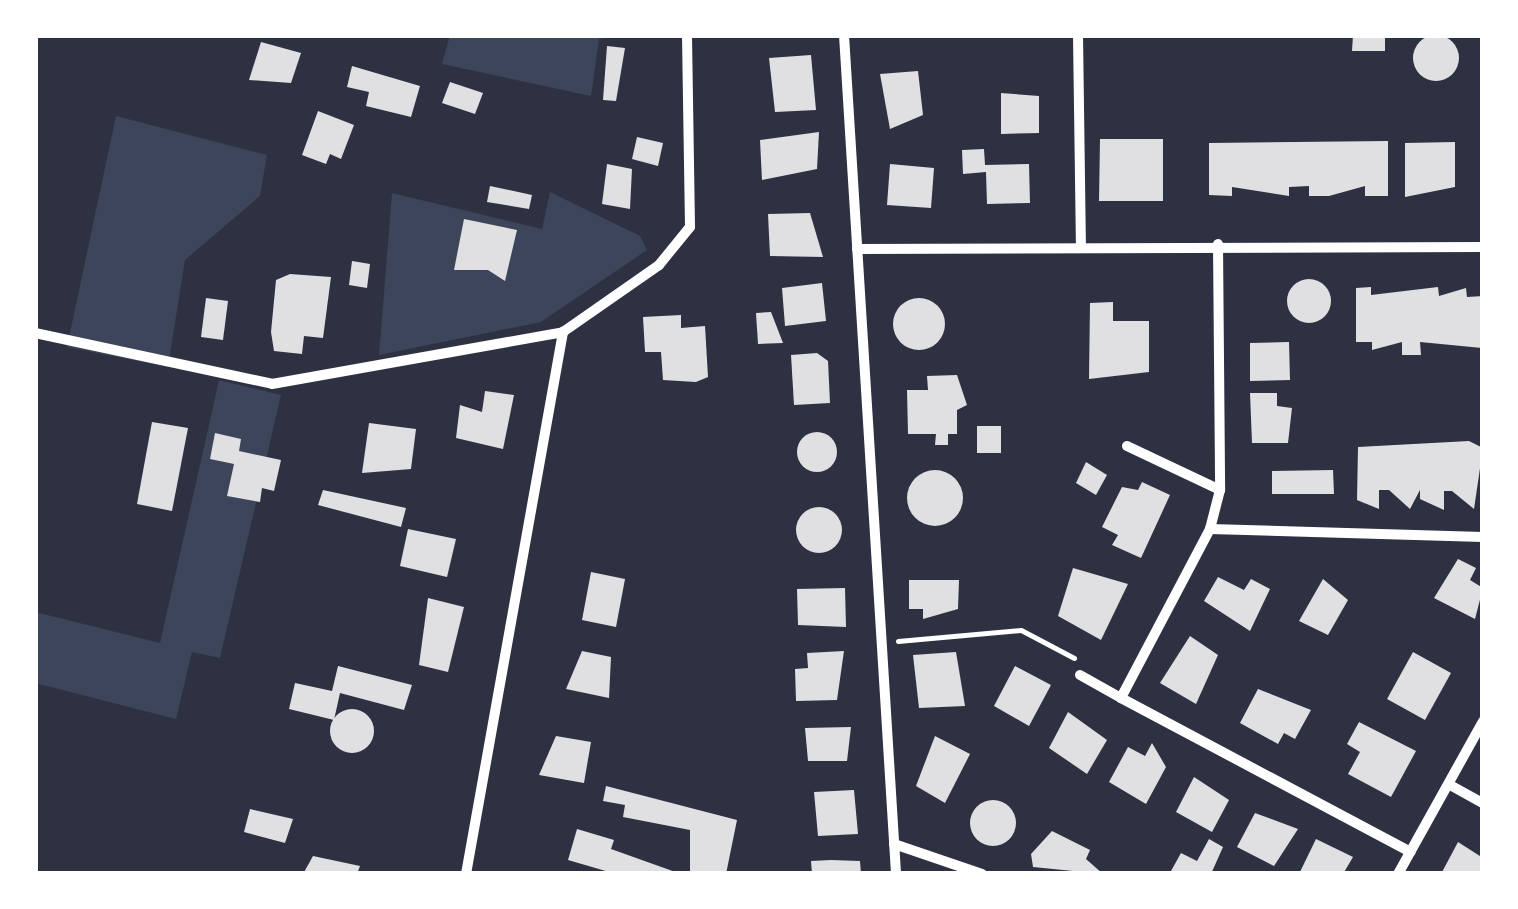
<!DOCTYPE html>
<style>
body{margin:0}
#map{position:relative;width:1518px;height:909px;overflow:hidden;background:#2d3142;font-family:"Archivo Narrow",sans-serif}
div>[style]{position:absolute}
.green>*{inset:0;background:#3c4559}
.building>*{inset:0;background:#e0e0e3}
.round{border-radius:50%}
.path>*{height:5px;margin:-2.5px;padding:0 2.5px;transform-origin:2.5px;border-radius:2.5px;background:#fff}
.minor>*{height:10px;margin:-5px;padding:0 5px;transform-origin:5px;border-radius:5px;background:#fff}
span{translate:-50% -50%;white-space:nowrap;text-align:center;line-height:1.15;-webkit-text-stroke:10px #fff;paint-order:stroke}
.frame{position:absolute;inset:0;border:38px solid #fff;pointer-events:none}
</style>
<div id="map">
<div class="green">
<i style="clip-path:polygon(450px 35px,619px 35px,599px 39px,591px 96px,442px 64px)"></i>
<i style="clip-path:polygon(116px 116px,267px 155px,260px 196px,185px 260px,168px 367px,67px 347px)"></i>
<i style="clip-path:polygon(550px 192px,640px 236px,647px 250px,541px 322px,379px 355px,392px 193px,542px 229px)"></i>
<i style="clip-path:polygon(219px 380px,281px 395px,220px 658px,192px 652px,176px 719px,35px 683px,35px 612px,160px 643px)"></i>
</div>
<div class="building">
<i class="round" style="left:1413px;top:35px;width:46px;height:46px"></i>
<i style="clip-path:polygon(1353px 35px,1385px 35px,1385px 51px,1352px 51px)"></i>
<i style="clip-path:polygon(261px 42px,301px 53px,291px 83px,249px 80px)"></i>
<i style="clip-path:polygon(607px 46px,625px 48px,616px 101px,603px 100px)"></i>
<i style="clip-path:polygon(811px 55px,816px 110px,775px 112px,769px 58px)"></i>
<i style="clip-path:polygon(352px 66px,420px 86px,411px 117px,366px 106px,369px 92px,347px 87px)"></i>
<i style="clip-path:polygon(918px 71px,923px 115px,890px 129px,880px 74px)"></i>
<i style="clip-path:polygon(450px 82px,483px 93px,475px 114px,442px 103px)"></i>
<i style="clip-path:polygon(1001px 93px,1039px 96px,1039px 133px,1001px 134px)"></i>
<i style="clip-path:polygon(318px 111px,354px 125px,341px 159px,330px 154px,326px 164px,302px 155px)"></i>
<i style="clip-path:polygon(819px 132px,817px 169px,762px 180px,760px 140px)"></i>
<i style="clip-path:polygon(637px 137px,663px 143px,658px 166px,632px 159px)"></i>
<i style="clip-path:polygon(1100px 139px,1163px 139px,1163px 201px,1099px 201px)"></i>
<i style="clip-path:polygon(1388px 141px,1388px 196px,1365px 196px,1365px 186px,1329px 196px,1309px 196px,1309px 186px,1289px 187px,1289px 196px,1232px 187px,1232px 196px,1209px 195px,1209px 143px)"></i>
<i style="clip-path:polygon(1455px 142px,1455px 187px,1405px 197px,1405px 143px)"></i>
<i style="clip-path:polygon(984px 149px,985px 165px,1029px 164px,1030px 203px,987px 204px,986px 172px,963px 174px,962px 150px)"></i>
<i style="clip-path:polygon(607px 164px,632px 169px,630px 209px,602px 204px)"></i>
<i style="clip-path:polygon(890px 164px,934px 168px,931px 208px,887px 205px)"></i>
<i style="clip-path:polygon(490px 186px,532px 195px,529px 209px,487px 202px)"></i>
<i style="clip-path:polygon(810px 213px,823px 257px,770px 256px,768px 214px)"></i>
<i style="clip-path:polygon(464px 219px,517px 230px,505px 281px,488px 270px,454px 270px)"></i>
<i style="clip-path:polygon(352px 261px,370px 264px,367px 288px,349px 285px)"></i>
<i style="clip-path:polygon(290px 274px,331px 277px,323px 338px,304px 336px,302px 354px,274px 351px,271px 332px,276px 280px)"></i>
<i class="round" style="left:1287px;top:279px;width:44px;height:44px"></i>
<i style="clip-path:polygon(822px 283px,826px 321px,785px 326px,782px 288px)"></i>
<i style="clip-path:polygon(1371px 287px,1371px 295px,1438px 287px,1439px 296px,1466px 288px,1467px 297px,1483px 296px,1482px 348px,1420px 342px,1421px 355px,1402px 355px,1402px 342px,1372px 350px,1372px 342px,1356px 342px,1356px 288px)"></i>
<i class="round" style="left:893px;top:298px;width:52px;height:52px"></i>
<i style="clip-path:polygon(206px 298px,228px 301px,223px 340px,201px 337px)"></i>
<i style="clip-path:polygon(1113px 302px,1113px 321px,1149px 321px,1149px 372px,1089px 379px,1090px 303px)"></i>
<i style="clip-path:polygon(771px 312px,783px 343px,758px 344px,756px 313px)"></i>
<i style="clip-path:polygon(681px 315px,681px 328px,705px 326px,708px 377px,696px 382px,663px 380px,661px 352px,645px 352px,643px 317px)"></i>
<i style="clip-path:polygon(1289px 342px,1290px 380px,1250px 381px,1250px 343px)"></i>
<i style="clip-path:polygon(817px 353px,828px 361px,830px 403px,794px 405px,791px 355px)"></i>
<i style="clip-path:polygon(957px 375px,967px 405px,957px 410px,957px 434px,948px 434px,948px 445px,935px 445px,936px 434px,908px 434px,907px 390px,928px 390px,927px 376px)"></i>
<i style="clip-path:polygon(485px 391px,514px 395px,503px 449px,456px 438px,460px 405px,482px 412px)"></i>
<i style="clip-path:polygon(1250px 393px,1277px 393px,1277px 406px,1292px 408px,1288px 443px,1252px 443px)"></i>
<i style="clip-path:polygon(152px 422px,188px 428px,172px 511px,137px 504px)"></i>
<i style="clip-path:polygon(369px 423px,416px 429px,411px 469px,362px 473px)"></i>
<i style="clip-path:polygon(977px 426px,1001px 426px,1001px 453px,977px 453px)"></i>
<i class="round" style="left:797px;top:432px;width:40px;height:40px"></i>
<i style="clip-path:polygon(215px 433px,241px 439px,239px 451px,281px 460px,274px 491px,262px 488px,260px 502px,227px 496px,234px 464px,210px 459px)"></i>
<i style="clip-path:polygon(1469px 441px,1483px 448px,1474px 509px,1452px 491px,1444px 491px,1444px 510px,1420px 499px,1420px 490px,1410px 509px,1389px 490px,1379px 490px,1379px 509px,1357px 500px,1358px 447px)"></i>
<i style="clip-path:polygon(1086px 462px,1107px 475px,1096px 495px,1076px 483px)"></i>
<i style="clip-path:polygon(1333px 470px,1334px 494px,1272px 494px,1272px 471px)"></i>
<i class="round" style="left:907px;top:470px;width:56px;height:56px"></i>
<i style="clip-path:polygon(1142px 482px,1170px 495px,1141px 558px,1112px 545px,1118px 535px,1102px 527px,1122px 487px,1138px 490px)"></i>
<i style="clip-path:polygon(323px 490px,406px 508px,401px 527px,318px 505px)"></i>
<i class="round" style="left:796px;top:507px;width:46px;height:46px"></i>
<i style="clip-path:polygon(408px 529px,456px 539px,447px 577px,400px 566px)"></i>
<i style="clip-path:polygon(1458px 559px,1476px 568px,1470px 580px,1483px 588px,1475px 619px,1434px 598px)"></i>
<i style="clip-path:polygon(1073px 568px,1128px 584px,1101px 640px,1058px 616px)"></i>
<i style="clip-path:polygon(591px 572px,625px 579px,616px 627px,582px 620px)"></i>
<i style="clip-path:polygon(1218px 577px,1244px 590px,1251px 579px,1270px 589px,1250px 631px,1204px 601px)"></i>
<i style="clip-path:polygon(1323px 579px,1348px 600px,1328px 635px,1299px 621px)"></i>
<i style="clip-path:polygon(909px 580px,959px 580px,958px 609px,923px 619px,923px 609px,909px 609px)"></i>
<i style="clip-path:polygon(845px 588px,846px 627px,798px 625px,797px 589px)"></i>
<i style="clip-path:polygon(428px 598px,464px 607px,448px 672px,419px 665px)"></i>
<i style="clip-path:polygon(1190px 636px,1218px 655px,1196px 704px,1160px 683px)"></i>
<i style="clip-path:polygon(582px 651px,611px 657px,609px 698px,566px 689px)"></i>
<i style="clip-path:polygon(844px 651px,837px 700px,796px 701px,795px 669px,808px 668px,807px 653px)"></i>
<i style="clip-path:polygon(956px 652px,965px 706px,919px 708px,913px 655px)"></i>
<i style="clip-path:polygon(1413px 652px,1451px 673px,1425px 720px,1387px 699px)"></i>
<i style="clip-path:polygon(338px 666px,412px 685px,404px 710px,340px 693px,334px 720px,289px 709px,295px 683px,332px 691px)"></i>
<i style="clip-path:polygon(1015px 666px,1051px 685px,1029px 726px,994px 706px)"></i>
<i style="clip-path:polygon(1258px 689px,1311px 710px,1295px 739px,1284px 733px,1278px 744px,1240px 723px)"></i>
<i class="round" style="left:330px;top:709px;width:44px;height:44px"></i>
<i style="clip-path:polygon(1068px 712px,1107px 740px,1087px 774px,1049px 748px)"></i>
<i style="clip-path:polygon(1359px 722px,1416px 751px,1391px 797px,1348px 774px,1360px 752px,1347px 744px)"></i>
<i style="clip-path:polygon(851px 727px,847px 761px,808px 761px,805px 728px)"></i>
<i style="clip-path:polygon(556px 736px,591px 742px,584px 783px,539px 775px)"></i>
<i style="clip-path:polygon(935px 736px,970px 754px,945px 803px,916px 786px)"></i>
<i style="clip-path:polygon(1152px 743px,1166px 767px,1146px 804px,1109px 782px,1128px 747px,1145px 756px)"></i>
<i style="clip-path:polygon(1194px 777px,1229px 800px,1212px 832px,1176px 812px)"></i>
<i style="clip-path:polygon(606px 786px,737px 820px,726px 874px,690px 874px,690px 830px,623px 817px,625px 805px,603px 801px)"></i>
<i style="clip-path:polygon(854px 790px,858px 834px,818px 836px,814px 792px)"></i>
<i class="round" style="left:970px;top:800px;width:46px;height:46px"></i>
<i style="clip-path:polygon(250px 809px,293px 819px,285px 843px,244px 832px)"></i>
<i style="clip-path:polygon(1255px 813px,1298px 829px,1274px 866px,1237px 847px)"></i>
<i style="clip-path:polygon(577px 829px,614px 840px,611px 849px,681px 874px,616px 874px,568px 860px)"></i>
<i style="clip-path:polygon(1052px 831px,1090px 850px,1086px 859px,1103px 874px,1033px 867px,1031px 854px)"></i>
<i style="clip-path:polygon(1209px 839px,1223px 847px,1211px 874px,1171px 871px,1181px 853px,1197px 861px)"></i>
<i style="clip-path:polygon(1316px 839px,1353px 857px,1343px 874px,1299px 874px)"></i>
<i style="clip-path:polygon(1458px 842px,1483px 858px,1483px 874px,1441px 874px)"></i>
<i style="clip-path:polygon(313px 856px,360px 866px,357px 874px,303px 874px)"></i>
<i style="clip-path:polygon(831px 860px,860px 861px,861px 874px,812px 874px,811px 861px)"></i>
</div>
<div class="path">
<i style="left:898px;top:641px;width:123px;rotate:-5.1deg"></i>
<i style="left:1021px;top:630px;width:60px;rotate:27.8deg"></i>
</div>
<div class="minor">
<i style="left:844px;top:35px;width:841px;rotate:86.45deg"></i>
<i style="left:1078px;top:35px;width:211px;rotate:89.2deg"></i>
<i style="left:1218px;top:244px;width:246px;rotate:89.5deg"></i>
<i style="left:1220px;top:490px;width:40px;rotate:104.4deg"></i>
<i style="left:1210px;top:529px;width:191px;rotate:117.8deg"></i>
<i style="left:1121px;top:698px;width:328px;rotate:28deg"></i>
<i style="left:857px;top:249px;width:626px;rotate:-0.18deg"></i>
<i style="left:35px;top:333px;width:242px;rotate:12.1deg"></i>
<i style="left:272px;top:384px;width:296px;rotate:-10.1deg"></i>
<i style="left:1127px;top:446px;width:103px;rotate:25.3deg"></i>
<i style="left:1210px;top:529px;width:273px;rotate:1.7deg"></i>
<i style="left:1080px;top:675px;width:47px;rotate:29.3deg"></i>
<i style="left:1450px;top:785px;width:38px;rotate:29deg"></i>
<i style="left:894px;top:844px;width:93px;rotate:18.8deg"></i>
<i style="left:466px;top:874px;width:551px;rotate:-79.85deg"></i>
<i style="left:563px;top:332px;width:117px;rotate:-34.9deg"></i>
<i style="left:659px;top:265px;width:49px;rotate:-50.8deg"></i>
<i style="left:690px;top:227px;width:192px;rotate:-90.9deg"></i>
<i style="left:1398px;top:874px;width:175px;rotate:-60.9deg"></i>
</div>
<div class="frame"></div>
</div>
